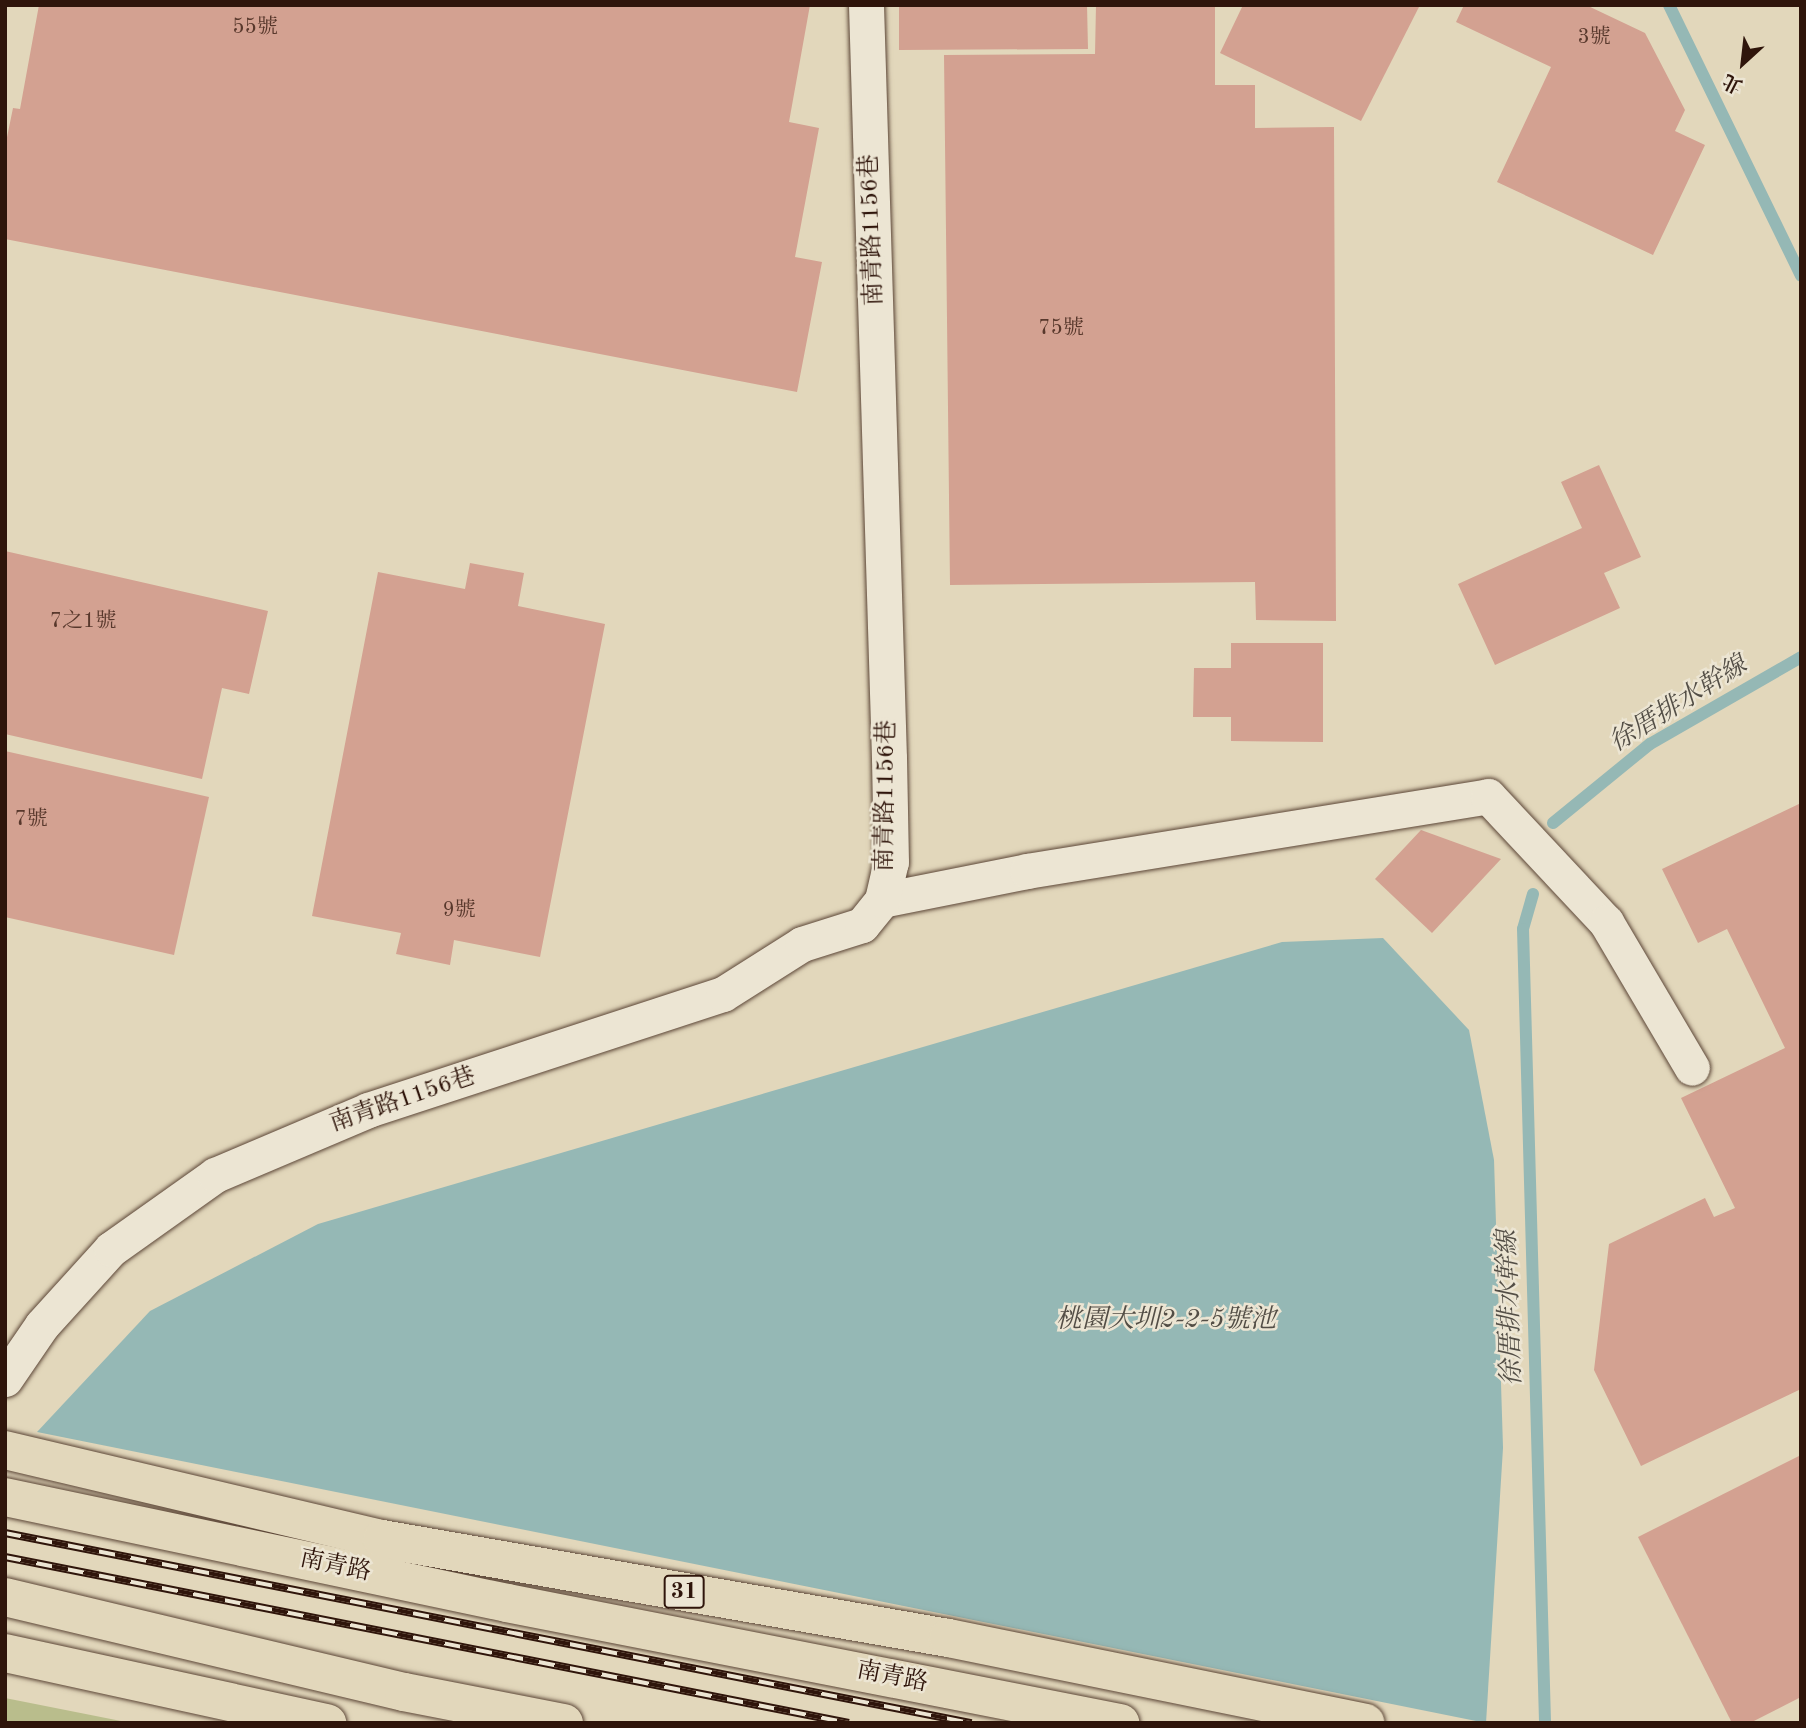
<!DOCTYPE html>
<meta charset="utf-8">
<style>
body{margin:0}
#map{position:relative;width:1806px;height:1728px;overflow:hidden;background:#e2d7bb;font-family:"Old Standard TT","Noto Serif TC",serif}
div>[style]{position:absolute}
.green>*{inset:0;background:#b9bd8c}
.water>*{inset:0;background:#95b8b5}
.stream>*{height:12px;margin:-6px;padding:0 6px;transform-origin:6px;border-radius:6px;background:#95b8b5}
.building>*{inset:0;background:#d3a191}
.roads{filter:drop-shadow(0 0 2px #5c4637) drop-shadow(0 0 2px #5c4637)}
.street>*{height:35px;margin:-17.5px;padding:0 17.5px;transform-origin:17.5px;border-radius:17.5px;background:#ece5d3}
.primary>*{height:38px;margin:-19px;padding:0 19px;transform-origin:19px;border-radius:19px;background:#e2d7bb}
.rail>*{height:8px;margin-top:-4px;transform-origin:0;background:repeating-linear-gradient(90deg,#ece5d3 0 16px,#2f150b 0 32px);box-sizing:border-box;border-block:2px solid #2f150b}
span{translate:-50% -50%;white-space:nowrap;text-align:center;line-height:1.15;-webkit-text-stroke:5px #ece5d3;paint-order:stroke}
.number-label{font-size:21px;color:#58382c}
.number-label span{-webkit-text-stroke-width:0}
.shield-label span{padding:2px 5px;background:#ece5d3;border:2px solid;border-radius:5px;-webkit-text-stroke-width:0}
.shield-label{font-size:23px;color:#2f150b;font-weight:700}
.street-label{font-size:24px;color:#2f150b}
.water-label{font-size:26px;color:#534e46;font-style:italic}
.frame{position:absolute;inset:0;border:7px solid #2f150b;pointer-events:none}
.north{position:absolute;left:1708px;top:28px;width:70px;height:70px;-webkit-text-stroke:5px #ece5d3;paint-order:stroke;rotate:207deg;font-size:19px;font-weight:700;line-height:28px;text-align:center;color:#2f150b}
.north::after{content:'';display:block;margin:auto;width:24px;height:32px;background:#2f150b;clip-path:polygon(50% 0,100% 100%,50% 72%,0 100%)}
</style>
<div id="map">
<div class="green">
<i style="clip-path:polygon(5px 1698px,131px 1723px,5px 1723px)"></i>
</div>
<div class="water">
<i style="clip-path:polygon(1383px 938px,1469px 1030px,1494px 1160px,1503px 1448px,1486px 1723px,37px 1432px,150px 1311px,318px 1224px,1282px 942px)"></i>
</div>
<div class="stream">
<i style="left:1669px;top:5px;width:301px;rotate:64deg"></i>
<i style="left:1553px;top:823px;width:125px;rotate:-39.2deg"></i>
<i style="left:1650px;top:744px;width:174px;rotate:-29.9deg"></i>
<i style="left:1533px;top:894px;width:36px;rotate:106deg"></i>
<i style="left:1523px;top:929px;width:794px;rotate:88.41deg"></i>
</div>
<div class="building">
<i style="clip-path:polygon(39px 5px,810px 5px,789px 122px,819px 128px,795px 257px,822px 262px,797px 392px,5px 239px,5px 147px,13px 108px,20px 109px)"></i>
<i style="clip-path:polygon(899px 5px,1087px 5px,1088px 49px,899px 50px)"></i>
<i style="clip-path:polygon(1096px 5px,1215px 5px,1215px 85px,1255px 85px,1255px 128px,1334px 127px,1336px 621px,1256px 620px,1255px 582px,950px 585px,944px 55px,1095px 54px)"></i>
<i style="clip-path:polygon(1243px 5px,1420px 5px,1361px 121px,1220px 53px)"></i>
<i style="clip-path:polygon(1464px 5px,1586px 5px,1645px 33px,1685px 110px,1675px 131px,1705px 145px,1653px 255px,1497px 182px,1551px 67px,1456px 22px)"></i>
<i style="clip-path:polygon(1599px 465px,1641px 557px,1604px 573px,1620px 608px,1495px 665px,1458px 584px,1582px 528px,1561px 482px)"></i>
<i style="clip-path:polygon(5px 551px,268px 611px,249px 694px,222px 688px,202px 779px,5px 734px)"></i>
<i style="clip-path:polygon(470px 563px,524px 573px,518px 606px,605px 624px,540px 957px,454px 940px,450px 965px,396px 954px,401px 933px,312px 916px,378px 572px,465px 589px)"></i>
<i style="clip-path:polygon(1231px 643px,1323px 643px,1323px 742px,1231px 741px,1231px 717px,1193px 717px,1194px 668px,1231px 668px)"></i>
<i style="clip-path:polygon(5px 751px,209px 797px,174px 955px,5px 917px)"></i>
<i style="clip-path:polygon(1801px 803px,1801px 1389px,1641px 1466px,1594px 1370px,1609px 1244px,1705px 1198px,1714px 1217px,1735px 1208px,1681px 1098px,1785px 1048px,1727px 929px,1698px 943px,1662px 869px)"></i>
<i style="clip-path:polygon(1421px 830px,1501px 859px,1432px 933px,1375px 879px)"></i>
<i style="clip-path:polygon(1801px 1455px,1801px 1697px,1750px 1723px,1732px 1723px,1638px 1537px)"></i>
</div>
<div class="roads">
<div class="street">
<i style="left:882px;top:900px;width:148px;rotate:-11.3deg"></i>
<i style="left:1027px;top:871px;width:467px;rotate:-9.2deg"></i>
<i style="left:1488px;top:796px;width:173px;rotate:46.9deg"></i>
<i style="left:1606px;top:922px;width:169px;rotate:59.5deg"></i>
<i style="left:5px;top:1379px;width:65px;rotate:-55.6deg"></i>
<i style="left:42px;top:1325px;width:103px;rotate:-47.8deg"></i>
<i style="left:111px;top:1249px;width:128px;rotate:-35.4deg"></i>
<i style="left:215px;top:1175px;width:166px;rotate:-23deg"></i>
<i style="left:368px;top:1110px;width:373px;rotate:-18.1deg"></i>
<i style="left:723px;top:994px;width:93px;rotate:-32.3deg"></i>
<i style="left:802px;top:944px;width:63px;rotate:-17.6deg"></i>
<i style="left:862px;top:925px;width:32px;rotate:-51deg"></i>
<i style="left:882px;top:900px;width:39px;rotate:-77deg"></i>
<i style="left:891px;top:862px;width:104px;rotate:-91.1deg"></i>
<i style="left:889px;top:758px;width:753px;rotate:-91.75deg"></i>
</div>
<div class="primary">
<i style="left:5px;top:1450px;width:387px;rotate:13.3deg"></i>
<i style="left:382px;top:1539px;width:575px;rotate:9.92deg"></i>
<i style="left:948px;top:1638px;width:426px;rotate:11.5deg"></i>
<i style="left:5px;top:1497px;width:513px;rotate:11.92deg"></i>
<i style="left:507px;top:1603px;width:625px;rotate:11.08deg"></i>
<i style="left:5px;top:1597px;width:410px;rotate:13.4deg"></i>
<i style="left:404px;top:1692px;width:163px;rotate:11deg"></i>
<i style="left:5px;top:1653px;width:330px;rotate:12.3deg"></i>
</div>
</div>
<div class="rail">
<i style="left:5px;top:1533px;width:985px;rotate:11.13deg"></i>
<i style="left:5px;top:1557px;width:860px;rotate:11.13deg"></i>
</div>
<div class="number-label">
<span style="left:255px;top:28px">55號</span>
<span style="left:1594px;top:38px">3號</span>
<span style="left:1061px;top:329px">75號</span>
<span style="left:83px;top:622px">7之1號</span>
<span style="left:31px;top:820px">7號</span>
<span style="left:459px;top:911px">9號</span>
</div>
<div class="shield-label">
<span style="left:684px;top:1592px">31</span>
</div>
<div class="street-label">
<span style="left:873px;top:230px;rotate:-92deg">南青路1156巷</span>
<span style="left:887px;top:796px;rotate:-89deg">南青路1156巷</span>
<span style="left:403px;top:1101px;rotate:-19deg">南青路1156巷</span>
<span style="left:335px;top:1567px;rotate:12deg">南青路</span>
<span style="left:892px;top:1678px;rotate:11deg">南青路</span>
</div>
<div class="water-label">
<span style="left:1679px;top:705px;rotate:-32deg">徐厝排水幹線</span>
<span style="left:1511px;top:1308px;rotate:-92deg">徐厝排水幹線</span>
<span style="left:1166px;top:1321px">桃園大圳2-2-5號池</span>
</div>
<div class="frame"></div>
<div class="north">北</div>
</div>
